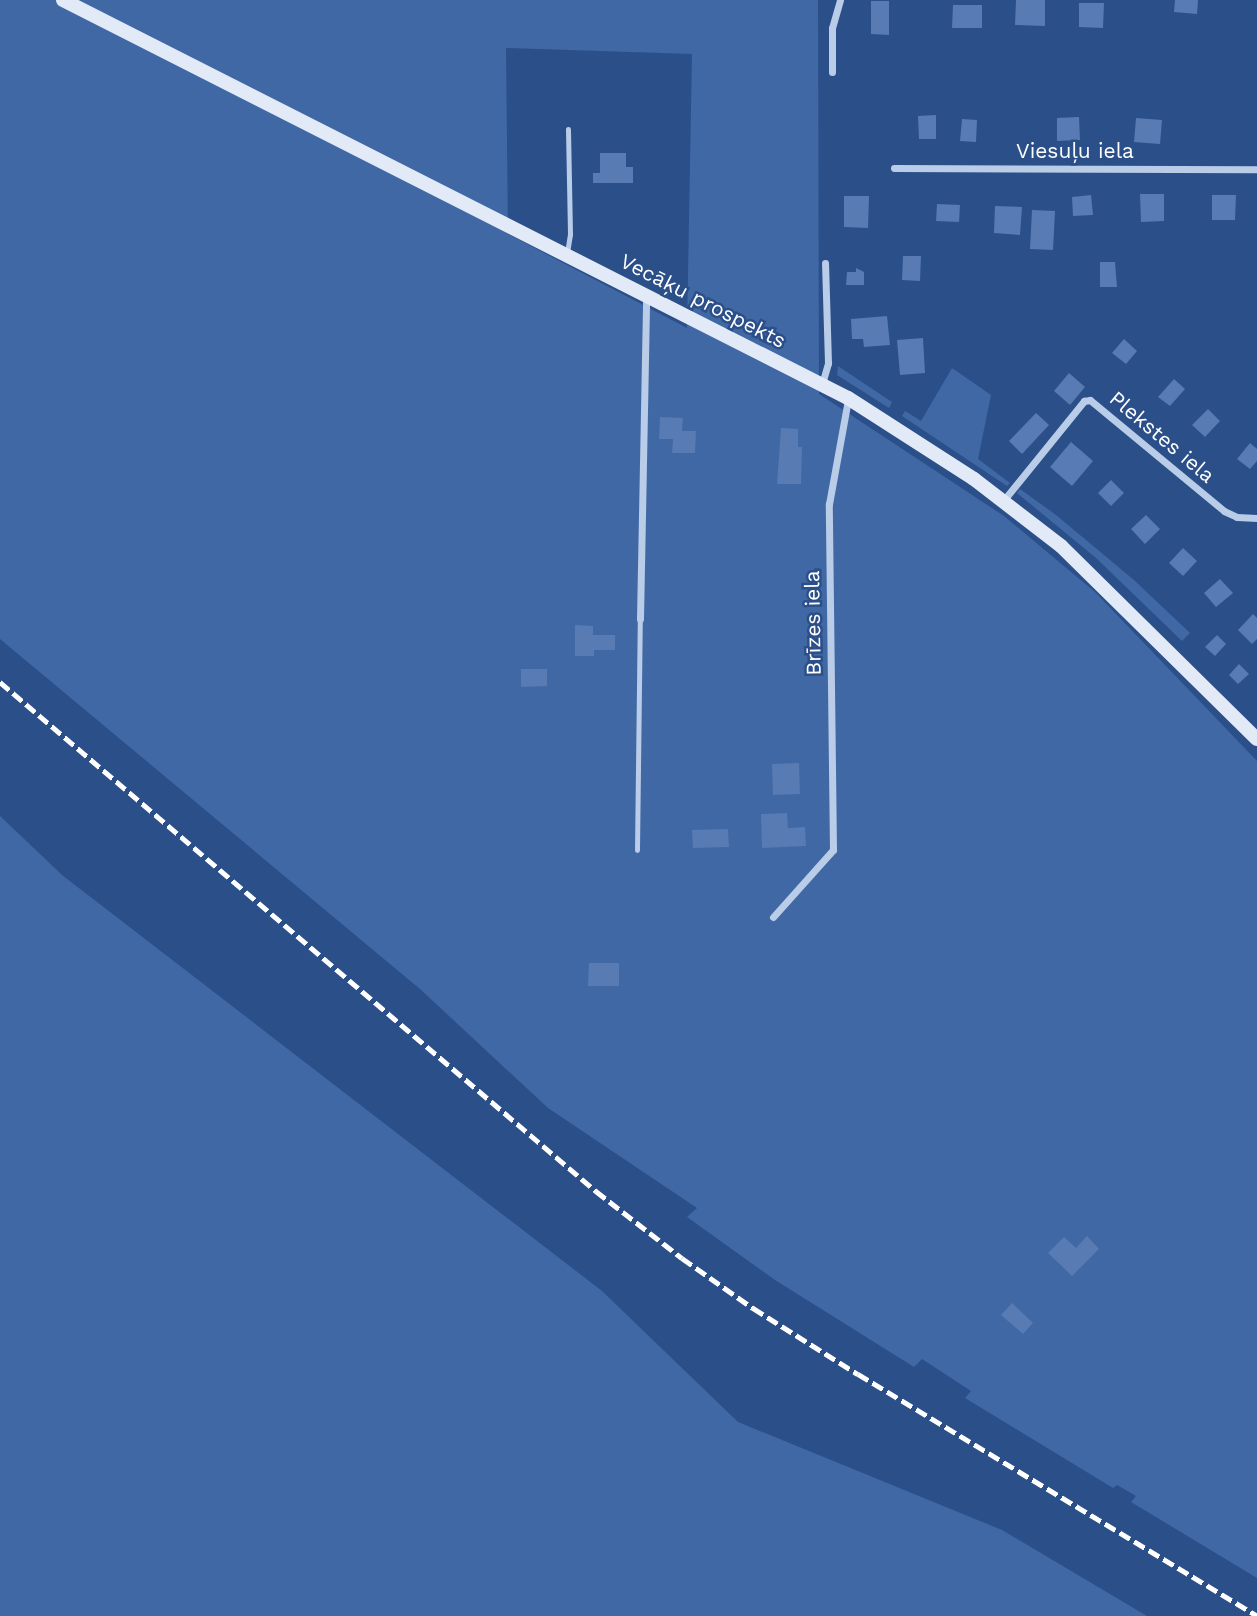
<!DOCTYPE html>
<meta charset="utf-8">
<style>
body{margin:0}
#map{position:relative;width:1257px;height:1616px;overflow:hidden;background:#2b4f89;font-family:"Work Sans",sans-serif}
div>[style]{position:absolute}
.green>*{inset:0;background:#4068a5}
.building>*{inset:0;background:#577bb2}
.service>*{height:5px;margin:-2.5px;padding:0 2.5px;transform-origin:2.5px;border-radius:2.5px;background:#b9cce8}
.minor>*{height:7px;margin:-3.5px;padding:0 3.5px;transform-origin:3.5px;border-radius:3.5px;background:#b9cce8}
.secondary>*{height:14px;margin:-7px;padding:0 7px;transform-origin:7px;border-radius:7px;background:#e2eaf8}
.rail>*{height:4.5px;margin-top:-2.25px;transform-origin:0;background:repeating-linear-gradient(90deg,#fff 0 12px,transparent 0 17px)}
span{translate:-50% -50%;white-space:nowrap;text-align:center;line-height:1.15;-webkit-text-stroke:5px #2b4f89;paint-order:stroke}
.street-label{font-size:21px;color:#fff}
</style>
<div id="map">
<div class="green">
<i style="clip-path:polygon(evenodd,0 0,818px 0,819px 394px,1004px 516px,1095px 592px,1257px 761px,1257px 1578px,1131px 1502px,1136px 1496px,1117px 1485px,1113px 1488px,965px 1398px,971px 1391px,922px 1359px,914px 1367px,775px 1280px,687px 1217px,697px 1208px,548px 1108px,420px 989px,0 639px,0 0,506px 48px,692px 54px,687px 328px,508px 234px,506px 48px)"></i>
<i style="clip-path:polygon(838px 366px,892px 402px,889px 408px,837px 375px)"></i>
<i style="clip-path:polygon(952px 368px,991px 395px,978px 459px,1010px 483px,1007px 486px,902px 416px,905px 411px,921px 421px)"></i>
<i style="clip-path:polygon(1020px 489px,1056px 515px,1134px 580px,1190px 633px,1182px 641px,1096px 558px,1017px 493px)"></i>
<i style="clip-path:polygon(0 816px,62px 875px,602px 1291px,738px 1422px,1002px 1530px,1147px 1616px,0 1616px)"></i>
</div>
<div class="building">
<i style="clip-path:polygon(1016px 0,1045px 0,1045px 26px,1015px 25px)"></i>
<i style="clip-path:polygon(1175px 0,1198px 0,1197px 14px,1174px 12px)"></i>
<i style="clip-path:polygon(871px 1px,889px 1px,889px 35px,871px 34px)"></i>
<i style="clip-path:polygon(1079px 3px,1104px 3px,1103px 28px,1079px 27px)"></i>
<i style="clip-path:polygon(953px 5px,982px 5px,982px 28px,952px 28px)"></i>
<i style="clip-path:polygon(936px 115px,936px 139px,919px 139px,918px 116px)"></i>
<i style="clip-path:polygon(1079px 117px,1080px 140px,1057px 141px,1057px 118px)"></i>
<i style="clip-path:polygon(1136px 118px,1162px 120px,1160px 144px,1134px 142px)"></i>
<i style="clip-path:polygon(962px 119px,977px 120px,976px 142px,960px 141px)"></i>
<i style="clip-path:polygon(600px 153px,626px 153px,626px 167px,633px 167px,633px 183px,593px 183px,593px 173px,600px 173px)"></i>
<i style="clip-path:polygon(1140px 194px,1164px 194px,1164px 221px,1141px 222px)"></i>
<i style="clip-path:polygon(1091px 195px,1093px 215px,1073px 216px,1072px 197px)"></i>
<i style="clip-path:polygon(1212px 195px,1236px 195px,1235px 220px,1212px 220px)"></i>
<i style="clip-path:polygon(844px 196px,869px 196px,868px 228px,844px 227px)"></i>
<i style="clip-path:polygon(937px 204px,960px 205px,959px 222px,936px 221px)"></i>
<i style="clip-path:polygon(995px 206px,1022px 207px,1020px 235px,994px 233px)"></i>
<i style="clip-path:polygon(1032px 210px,1055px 211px,1053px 250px,1030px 249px)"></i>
<i style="clip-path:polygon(903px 256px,921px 256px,920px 281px,902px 280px)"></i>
<i style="clip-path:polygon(1100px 262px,1115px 262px,1117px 287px,1100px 287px)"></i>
<i style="clip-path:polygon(856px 268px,864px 272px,864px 285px,846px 285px,847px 272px,856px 272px)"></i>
<i style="clip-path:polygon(887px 316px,890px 345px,864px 347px,863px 339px,852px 339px,851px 319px)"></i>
<i style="clip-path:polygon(923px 338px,925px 373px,900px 375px,897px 340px)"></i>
<i style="clip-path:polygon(1124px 339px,1137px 351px,1126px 364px,1112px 353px)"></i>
<i style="clip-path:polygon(1069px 373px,1085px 387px,1070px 405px,1054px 391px)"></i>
<i style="clip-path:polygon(1174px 379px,1185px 389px,1170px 406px,1158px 397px)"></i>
<i style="clip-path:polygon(1208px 409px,1220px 421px,1205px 437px,1192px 425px)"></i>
<i style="clip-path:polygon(1036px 413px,1049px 425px,1022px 454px,1009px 441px)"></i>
<i style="clip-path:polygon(660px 417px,683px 418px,682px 431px,696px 431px,695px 453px,672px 453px,673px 439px,659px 439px)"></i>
<i style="clip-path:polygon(781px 428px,798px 429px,798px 447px,802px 447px,801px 484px,777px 484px)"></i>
<i style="clip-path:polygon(1071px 442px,1093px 461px,1072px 486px,1050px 467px)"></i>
<i style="clip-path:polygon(1250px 443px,1257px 449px,1257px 461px,1250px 469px,1237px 459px)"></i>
<i style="clip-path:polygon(1111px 480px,1124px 493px,1111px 506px,1098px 493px)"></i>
<i style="clip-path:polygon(1146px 515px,1160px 529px,1145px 544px,1131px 529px)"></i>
<i style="clip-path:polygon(1183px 548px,1197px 561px,1183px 576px,1169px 563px)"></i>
<i style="clip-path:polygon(1220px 579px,1233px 593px,1216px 607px,1204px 593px)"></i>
<i style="clip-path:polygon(1253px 614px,1257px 618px,1257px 639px,1252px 644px,1238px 630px)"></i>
<i style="clip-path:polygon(575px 625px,593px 626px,593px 635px,615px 635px,615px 650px,594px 650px,594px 656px,575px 656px)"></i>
<i style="clip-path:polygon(1217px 635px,1226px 644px,1215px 656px,1205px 647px)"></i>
<i style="clip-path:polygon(1239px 664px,1249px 674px,1238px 684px,1229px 675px)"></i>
<i style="clip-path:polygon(521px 669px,547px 669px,547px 686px,521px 687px)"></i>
<i style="clip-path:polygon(799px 763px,800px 794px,773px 795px,772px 764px)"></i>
<i style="clip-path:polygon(787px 813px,788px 828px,805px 827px,806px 846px,762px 848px,761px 814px)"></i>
<i style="clip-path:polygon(728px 829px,729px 847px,693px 848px,692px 830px)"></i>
<i style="clip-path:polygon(589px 963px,619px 963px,619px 986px,588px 986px)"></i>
<i style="clip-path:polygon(1087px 1236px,1099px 1249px,1072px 1276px,1048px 1253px,1064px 1237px,1076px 1248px)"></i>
<i style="clip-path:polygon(1012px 1303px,1033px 1323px,1023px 1334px,1001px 1315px)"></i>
</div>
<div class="service">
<i style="left:567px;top:253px;width:19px;rotate:-81deg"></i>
<i style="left:570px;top:234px;width:105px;rotate:-91.1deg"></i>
<i style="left:637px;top:850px;width:231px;rotate:-89.3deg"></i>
</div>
<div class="minor">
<i style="left:832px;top:72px;width:44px;rotate:-90deg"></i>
<i style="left:832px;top:28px;width:29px;rotate:-74deg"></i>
<i style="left:894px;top:168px;width:363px;rotate:0.2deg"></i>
<i style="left:822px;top:384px;width:22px;rotate:-74deg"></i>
<i style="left:828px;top:363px;width:100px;rotate:-91.7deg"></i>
<i style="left:1003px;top:501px;width:129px;rotate:-51deg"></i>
<i style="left:1084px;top:401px;width:6px;rotate:-9deg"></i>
<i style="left:1090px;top:400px;width:174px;rotate:39.6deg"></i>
<i style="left:1224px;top:511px;width:14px;rotate:25deg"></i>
<i style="left:1237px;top:517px;width:20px;rotate:3deg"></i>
<i style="left:640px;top:619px;width:322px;rotate:-88.9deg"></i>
<i style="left:773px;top:917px;width:90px;rotate:-48.2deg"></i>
<i style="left:833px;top:850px;width:346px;rotate:-90.7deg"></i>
<i style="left:829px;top:504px;width:107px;rotate:-79.7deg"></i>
</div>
<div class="secondary">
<i style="left:63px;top:0;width:880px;rotate:26.89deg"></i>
<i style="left:848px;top:398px;width:150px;rotate:32.7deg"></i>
<i style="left:974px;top:479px;width:110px;rotate:37.6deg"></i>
<i style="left:1061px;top:546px;width:275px;rotate:44.6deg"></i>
</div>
<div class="rail">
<i style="left:0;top:682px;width:784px;rotate:40.5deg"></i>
<i style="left:596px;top:1191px;width:109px;rotate:37.9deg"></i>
<i style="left:682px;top:1258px;width:87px;rotate:35.2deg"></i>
<i style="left:753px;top:1308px;width:124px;rotate:32.2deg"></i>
<i style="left:858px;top:1374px;width:467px;rotate:31.2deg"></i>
</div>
<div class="street-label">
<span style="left:1075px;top:151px">Viesuļu iela</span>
<span style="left:703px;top:301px;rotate:27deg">Vecāķu prospekts</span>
<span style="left:1162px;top:437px;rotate:40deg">Plekstes iela</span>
<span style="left:813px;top:623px;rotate:-91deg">Brīzes iela</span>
</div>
</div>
